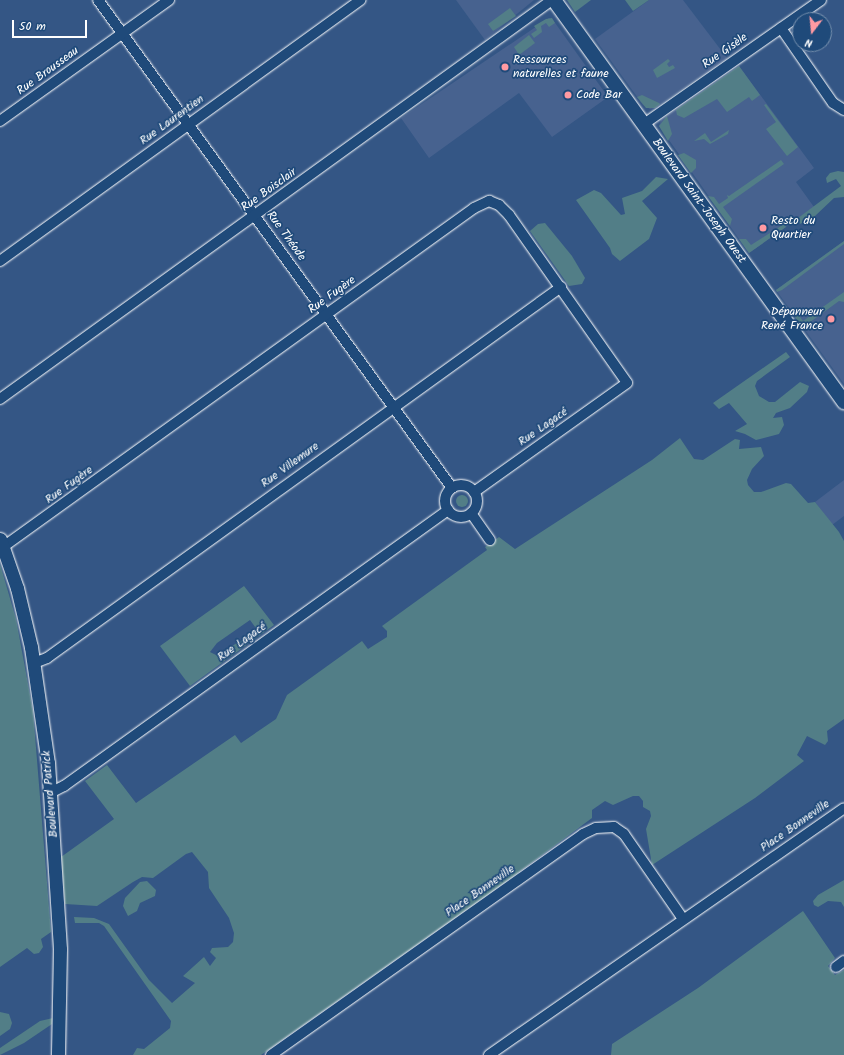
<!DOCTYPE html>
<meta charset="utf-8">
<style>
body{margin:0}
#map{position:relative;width:844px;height:1055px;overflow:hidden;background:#345685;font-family:Kalam,sans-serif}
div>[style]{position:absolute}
.built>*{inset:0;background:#47628f}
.green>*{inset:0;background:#527e87}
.round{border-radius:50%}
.roads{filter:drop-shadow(0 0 1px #fff) drop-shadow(0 0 1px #fff)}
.minor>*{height:10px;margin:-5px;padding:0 5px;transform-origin:5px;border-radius:5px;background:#1f4a7a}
.minor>.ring{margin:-5px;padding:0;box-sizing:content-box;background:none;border:10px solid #1f4a7a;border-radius:50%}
.tertiary>*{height:13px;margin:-6.5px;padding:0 6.5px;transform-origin:6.5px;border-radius:6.5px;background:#1f4a7a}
.secondary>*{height:14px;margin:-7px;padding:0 7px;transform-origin:7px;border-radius:7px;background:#1f4a7a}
.dots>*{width:11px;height:11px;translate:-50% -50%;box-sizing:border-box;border:2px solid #1f4a7a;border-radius:50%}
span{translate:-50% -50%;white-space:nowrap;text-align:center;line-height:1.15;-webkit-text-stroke:3.5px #1f4a7a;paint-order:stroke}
.street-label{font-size:12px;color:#fff}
.poi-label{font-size:12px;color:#fff}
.left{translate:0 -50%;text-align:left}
.right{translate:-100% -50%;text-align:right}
.north{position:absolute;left:792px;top:12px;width:40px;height:40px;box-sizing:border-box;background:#1f4a7a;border:1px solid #7992af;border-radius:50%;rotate:196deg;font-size:11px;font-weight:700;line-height:16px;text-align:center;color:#fff}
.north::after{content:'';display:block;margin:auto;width:14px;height:18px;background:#ff9aa2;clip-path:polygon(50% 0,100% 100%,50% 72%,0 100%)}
.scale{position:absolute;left:12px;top:20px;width:75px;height:18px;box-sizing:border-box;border:2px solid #fff;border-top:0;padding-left:5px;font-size:12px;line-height:14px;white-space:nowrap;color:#fff;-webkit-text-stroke:3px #1f4a7a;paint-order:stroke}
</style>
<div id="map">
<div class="built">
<i style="clip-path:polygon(456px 0,534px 0,485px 40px)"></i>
<i style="clip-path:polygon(649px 0,683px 0,727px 58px,655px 108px,650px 109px,643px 105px,595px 39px)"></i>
<i style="clip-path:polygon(549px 18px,553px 20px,608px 97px,552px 137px,519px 93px,429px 158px,401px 118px)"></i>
<i style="clip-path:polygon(739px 66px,814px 168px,796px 182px,814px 207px,749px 253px,659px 126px,661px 120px)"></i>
<i style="clip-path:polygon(844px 241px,844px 384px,776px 290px)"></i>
<i style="clip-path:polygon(844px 480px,844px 516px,832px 525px,815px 502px)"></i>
</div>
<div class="green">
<i style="clip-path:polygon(567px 0,591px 0,575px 12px)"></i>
<i style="clip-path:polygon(625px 0,649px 0,633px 11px)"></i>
<i style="clip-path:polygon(510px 8px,516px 16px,493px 31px,488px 24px)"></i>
<i style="clip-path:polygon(552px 18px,555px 23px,549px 27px,546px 23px,541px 26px,542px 32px,534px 38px,531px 34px,537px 30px,534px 26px,546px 19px)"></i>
<i style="clip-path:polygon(529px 35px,535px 43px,519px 55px,514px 47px)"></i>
<i style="clip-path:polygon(668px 59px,670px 61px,667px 64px,669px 67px,673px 65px,675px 68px,657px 78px,653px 70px)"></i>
<i style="clip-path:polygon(739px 66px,760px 95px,752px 101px,749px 97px,727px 112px,717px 99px,684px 118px,677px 115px,676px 110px)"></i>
<i style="clip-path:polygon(642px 95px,659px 103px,660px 104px,655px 108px,646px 108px,637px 97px)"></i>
<i style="clip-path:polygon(766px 104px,798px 147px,787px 156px,766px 129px,776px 122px,764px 105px)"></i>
<i style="clip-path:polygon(667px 116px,672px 134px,668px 141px,659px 126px)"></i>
<i style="clip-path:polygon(729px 130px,728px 134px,710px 144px,704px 139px,694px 141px,705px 133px,711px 142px)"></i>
<i style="clip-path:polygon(684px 153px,696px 160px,696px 168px,691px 173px,678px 155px)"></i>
<i style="clip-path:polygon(781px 160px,784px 164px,723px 207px,732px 219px,730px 226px,708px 196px,714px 197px,719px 204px,728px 198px,727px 195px,729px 196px)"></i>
<i style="clip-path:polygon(838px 171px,844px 172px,844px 197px,834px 198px,815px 216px,800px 224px,798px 218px,841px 186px,836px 179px,827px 183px,826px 178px,830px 173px)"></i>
<i style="clip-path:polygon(656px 177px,668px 179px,642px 201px,657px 218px,649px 239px,620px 261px,612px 254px,610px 248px,576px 200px,594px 190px,601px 193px,621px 215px,625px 214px,622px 198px,642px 191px)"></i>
<i style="clip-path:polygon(545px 223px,572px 256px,585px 278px,582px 284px,569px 286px,530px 231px,538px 224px)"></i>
<i style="clip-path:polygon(784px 224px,786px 227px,749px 253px,739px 239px,746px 239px,751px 245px)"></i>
<i style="clip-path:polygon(844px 241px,844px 244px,782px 290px,777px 292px,776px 290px)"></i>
<i style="clip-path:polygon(844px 292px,844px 302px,839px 301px,802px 328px,790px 309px,793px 307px,803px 321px)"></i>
<i style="clip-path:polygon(786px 352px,790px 357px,757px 381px,755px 386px,759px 396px,769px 402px,775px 402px,800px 382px,809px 386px,807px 392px,790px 408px,776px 413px,773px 418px,782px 417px,784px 425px,779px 434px,756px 440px,745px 434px,735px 431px,747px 424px,729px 403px,719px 409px,713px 403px)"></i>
<i style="clip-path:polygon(680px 438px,694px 459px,703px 460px,735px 439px,740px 440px,739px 449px,761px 447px,764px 456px,752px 469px,747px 480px,748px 485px,754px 492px,761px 492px,786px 483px,791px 484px,808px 503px,815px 502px,839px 532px,844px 541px,844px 719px,827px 731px,828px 741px,825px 745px,807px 736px,797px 755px,804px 761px,755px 798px,652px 865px,646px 829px,651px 816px,650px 811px,643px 807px,643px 801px,639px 796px,633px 796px,613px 805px,605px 801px,592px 810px,592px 818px,503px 884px,261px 1055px,133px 1055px,137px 1048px,144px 1049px,170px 1028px,171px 1021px,104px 926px,99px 923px,75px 923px,74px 917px,94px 918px,109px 924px,149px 980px,172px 1003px,195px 983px,183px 976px,204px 957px,210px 966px,216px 958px,210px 952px,212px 948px,228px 947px,233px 942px,234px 933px,229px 918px,209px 888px,208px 872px,192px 852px,186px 854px,153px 878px,142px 877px,133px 882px,97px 906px,65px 904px,61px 857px,114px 819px,85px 781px,107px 765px,136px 803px,235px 735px,241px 743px,276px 719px,287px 695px,362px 641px,368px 649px,387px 637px,387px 631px,382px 626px,487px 550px,485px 547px,499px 537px,515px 549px,652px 460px)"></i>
<i class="round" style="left:456px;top:495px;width:12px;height:12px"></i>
<i style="clip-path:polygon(0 564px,16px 619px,33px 711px,51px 932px,41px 939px,43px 947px,39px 953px,34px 954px,27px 948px,0 967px)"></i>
<i style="clip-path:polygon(evenodd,244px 586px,274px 625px,190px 686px,160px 646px,244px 586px,250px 620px,258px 631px,216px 655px,210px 652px,217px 643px,250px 620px)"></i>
<i style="clip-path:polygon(844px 880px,844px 907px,841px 902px,828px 901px,818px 907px,814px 905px,813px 901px,818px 895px)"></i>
<i style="clip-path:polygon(147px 881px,156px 890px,155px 896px,140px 903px,137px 911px,128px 916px,123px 906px,125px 898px,140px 882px)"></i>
<i style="clip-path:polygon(803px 911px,835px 958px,828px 966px,835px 975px,844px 970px,844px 1055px,611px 1055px,612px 1044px,698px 988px)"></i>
<i style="clip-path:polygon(0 1012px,9px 1014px,12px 1023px,10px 1029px,0 1036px)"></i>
<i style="clip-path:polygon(53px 1018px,52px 1024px,24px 1043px,0 1055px,0 1048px,40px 1021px)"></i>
</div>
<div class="roads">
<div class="minor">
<i style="left:98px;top:0;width:603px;rotate:54.04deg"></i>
<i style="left:781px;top:28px;width:91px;rotate:55.3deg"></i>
<i style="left:833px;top:103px;width:13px;rotate:32deg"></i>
<i style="left:0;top:121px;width:208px;rotate:-35.6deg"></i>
<i style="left:644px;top:124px;width:216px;rotate:-35deg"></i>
<i style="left:0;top:261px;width:445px;rotate:-35.9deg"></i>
<i style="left:0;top:399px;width:681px;rotate:-35.86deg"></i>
<i class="ring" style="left:445px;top:485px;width:22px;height:22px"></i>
<i style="left:471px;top:513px;width:33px;rotate:55deg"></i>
<i style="left:3px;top:547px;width:580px;rotate:-35.74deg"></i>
<i style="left:474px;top:208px;width:17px;rotate:-25deg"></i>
<i style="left:489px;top:201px;width:11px;rotate:22deg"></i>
<i style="left:499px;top:205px;width:14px;rotate:45deg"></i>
<i style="left:509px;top:215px;width:205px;rotate:54.9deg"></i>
<i style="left:627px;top:383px;width:188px;rotate:144.5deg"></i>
<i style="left:34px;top:663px;width:14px;rotate:-21deg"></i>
<i style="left:47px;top:658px;width:634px;rotate:-35.82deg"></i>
<i style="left:50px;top:793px;width:16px;rotate:-27deg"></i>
<i style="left:64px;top:786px;width:473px;rotate:-35.7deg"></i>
<i style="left:836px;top:967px;width:10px;rotate:-37deg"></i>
<i style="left:271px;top:1055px;width:382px;rotate:-35.3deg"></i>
<i style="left:583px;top:834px;width:14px;rotate:-25deg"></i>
<i style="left:596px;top:828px;width:18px;rotate:-3deg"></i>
<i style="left:614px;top:827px;width:12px;rotate:35deg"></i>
<i style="left:624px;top:834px;width:103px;rotate:55.2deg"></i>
<i style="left:489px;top:1055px;width:432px;rotate:-34.8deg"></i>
</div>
<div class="tertiary">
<i style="left:0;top:539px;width:52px;rotate:70.9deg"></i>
<i style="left:17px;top:588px;width:61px;rotate:76.7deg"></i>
<i style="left:31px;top:647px;width:117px;rotate:81.7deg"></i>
<i style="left:48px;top:763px;width:186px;rotate:86.3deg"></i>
<i style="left:60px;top:949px;width:106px;rotate:91.1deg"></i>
</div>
<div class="secondary">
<i style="left:554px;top:0;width:496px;rotate:54.2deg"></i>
</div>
</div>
<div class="dots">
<i style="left:505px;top:67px;background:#ff9aa2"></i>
<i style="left:568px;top:95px;background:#ff9aa2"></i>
<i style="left:763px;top:228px;background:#ff9aa2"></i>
<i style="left:831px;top:319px;background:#ff9aa2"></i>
</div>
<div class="street-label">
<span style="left:725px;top:51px;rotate:-35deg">Rue Gisèle</span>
<span style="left:48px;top:71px;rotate:-36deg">Rue Brousseau</span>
<span style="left:172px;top:120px;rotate:-36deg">Rue Laurentien</span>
<span style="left:269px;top:190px;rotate:-36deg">Rue Boisclair</span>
<span style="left:699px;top:201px;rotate:54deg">Boulevard Saint-Joseph Ouest</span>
<span style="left:286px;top:236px;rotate:54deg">Rue Théode</span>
<span style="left:332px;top:295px;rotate:-36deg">Rue Fugère</span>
<span style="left:543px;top:427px;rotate:-35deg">Rue Lagacé</span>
<span style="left:290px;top:465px;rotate:-36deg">Rue Villemure</span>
<span style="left:69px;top:485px;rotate:-36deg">Rue Fugère</span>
<span style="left:242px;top:642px;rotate:-36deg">Rue Lagacé</span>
<span style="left:50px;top:794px;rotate:-95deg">Boulevard Patrick</span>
<span style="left:795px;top:826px;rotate:-35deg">Place Bonneville</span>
<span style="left:480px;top:891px;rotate:-35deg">Place Bonneville</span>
</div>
<div class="poi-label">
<span class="left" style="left:513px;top:67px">Ressources<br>naturelles et faune</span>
<span class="left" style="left:576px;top:95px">Code Bar</span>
<span class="left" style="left:771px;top:228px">Resto du<br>Quartier</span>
<span class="right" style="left:823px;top:319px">Dépanneur<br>René France</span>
</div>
<div class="north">N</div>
<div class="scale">50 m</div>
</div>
